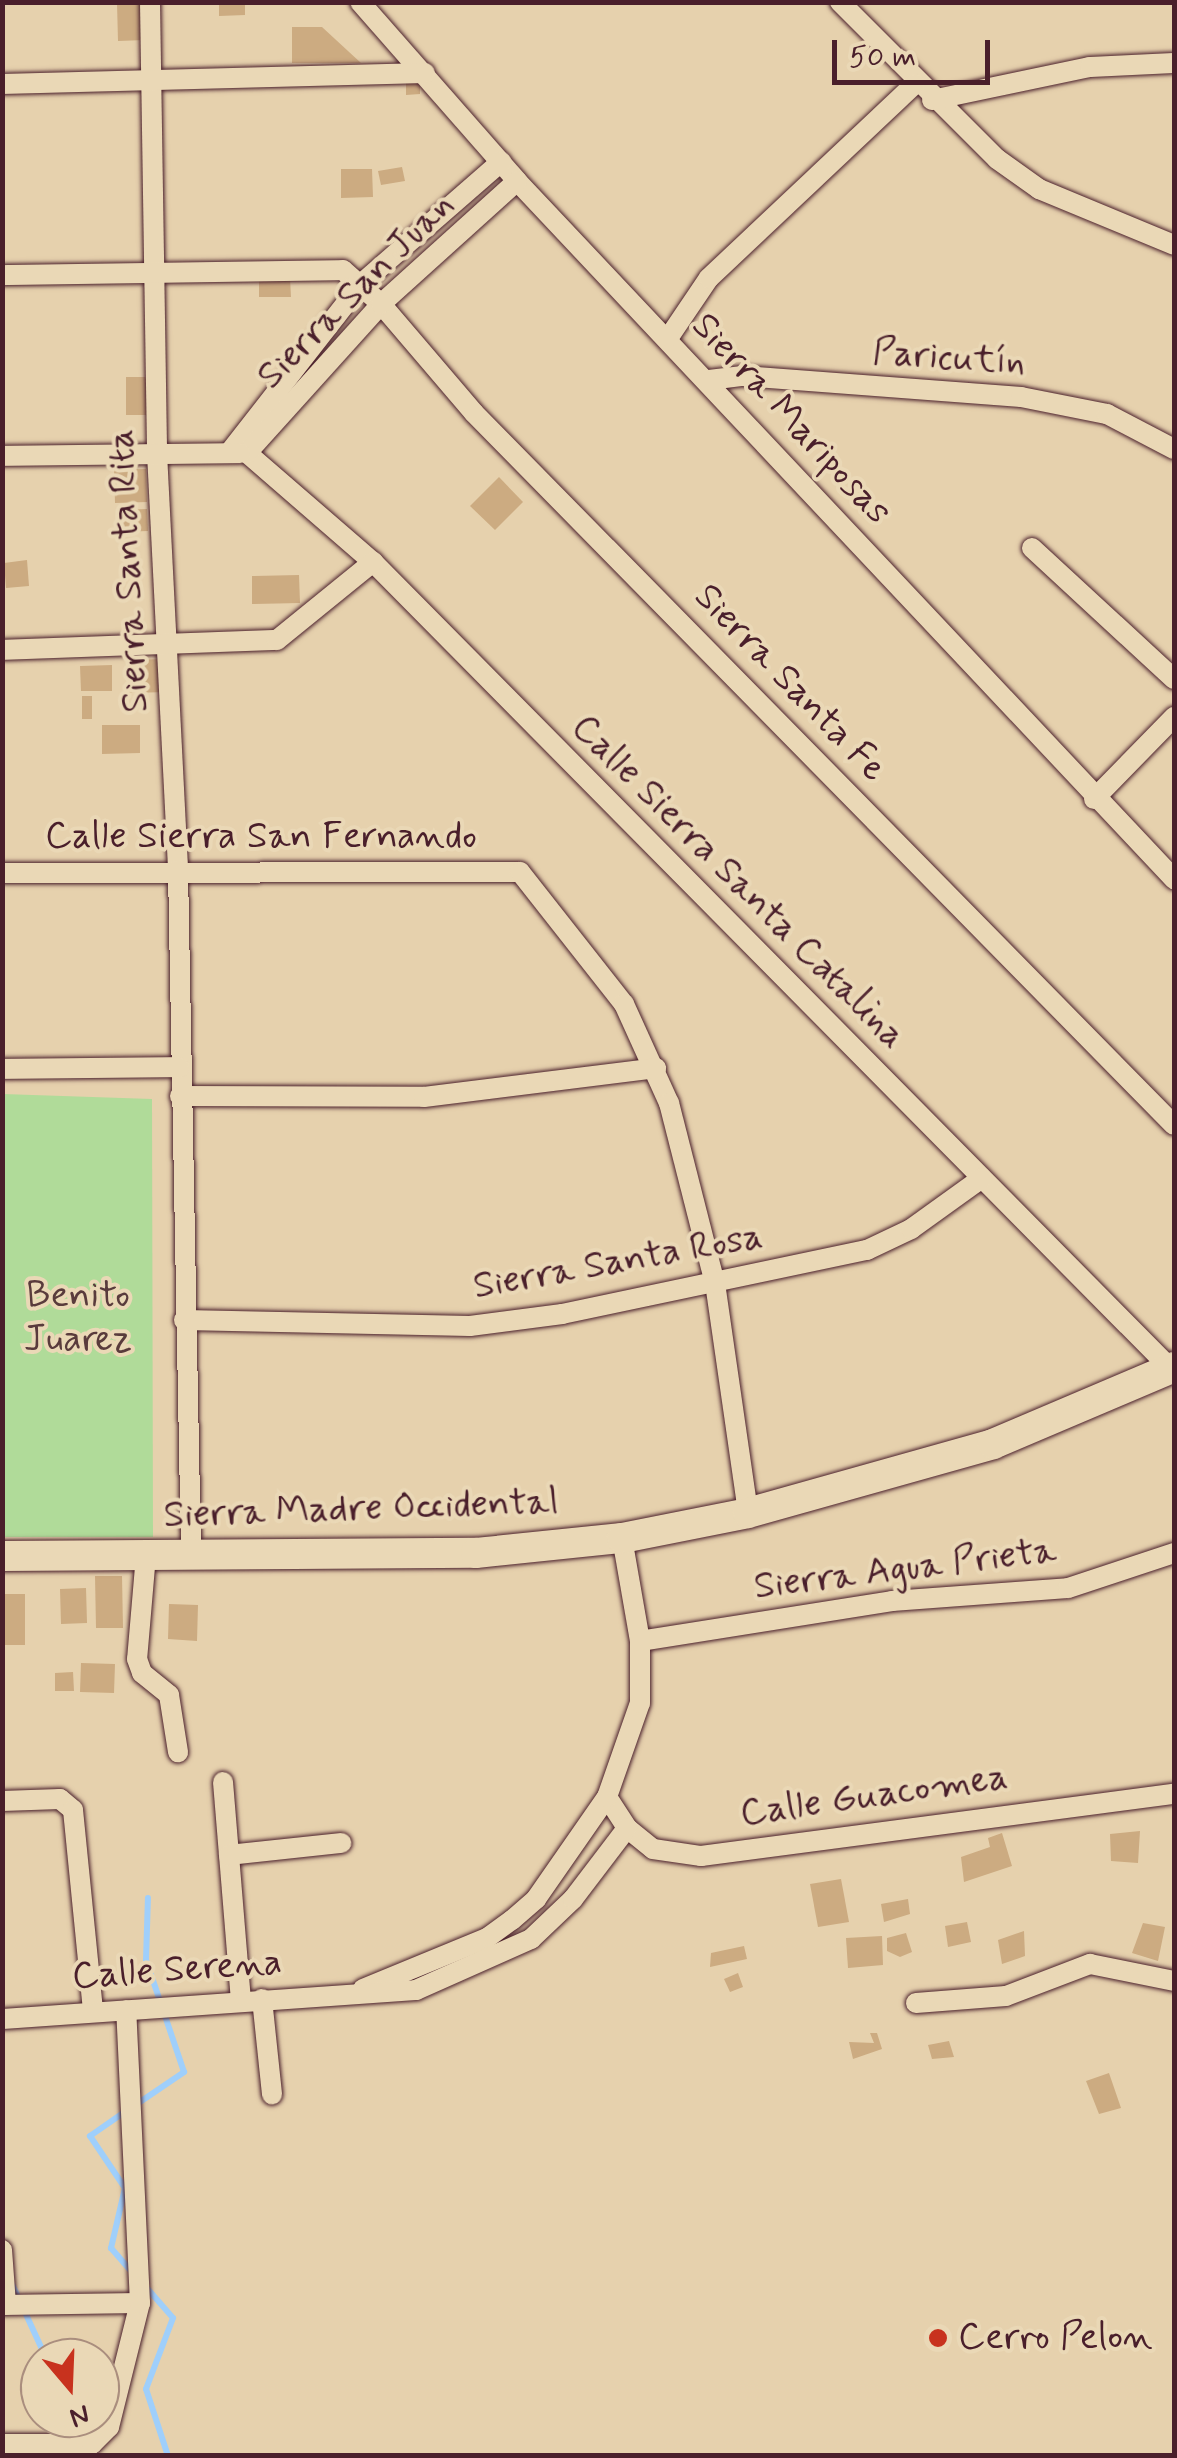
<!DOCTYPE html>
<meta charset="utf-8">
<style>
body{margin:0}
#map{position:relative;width:1177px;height:2458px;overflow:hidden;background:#e6d1ad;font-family:Mynerve,sans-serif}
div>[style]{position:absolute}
.green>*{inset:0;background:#b0db99}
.stream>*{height:6px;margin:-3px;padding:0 3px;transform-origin:3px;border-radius:3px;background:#9fcffb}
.building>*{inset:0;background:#ccab81}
.roads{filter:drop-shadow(0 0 2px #4a1f2b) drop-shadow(0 0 2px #4a1f2b)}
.street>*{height:20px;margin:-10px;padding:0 10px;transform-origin:10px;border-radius:10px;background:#ead8b6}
.secondary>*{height:30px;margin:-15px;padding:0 15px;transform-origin:15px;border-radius:15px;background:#ead8b6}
.dots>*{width:28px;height:28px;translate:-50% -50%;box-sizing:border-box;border:5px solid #ead8b6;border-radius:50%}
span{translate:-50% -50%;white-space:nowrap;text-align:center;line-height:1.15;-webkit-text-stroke:8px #ead8b6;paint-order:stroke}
.street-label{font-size:38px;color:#4a1f2b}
.park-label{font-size:38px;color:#593b3c}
.poi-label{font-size:38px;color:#4a1f2b}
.left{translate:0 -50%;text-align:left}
.frame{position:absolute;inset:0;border:5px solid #4a1f2b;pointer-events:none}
.north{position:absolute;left:20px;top:2338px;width:100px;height:100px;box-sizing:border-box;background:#ead8b6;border:2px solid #aa8e7e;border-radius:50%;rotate:161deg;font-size:28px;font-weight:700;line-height:40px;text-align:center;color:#4a1f2b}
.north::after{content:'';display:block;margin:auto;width:35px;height:45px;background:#c8321e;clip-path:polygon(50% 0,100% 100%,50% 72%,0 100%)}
.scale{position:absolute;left:832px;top:40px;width:158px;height:45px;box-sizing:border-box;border:5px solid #4a1f2b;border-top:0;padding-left:12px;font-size:30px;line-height:35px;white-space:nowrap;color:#4a1f2b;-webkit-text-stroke:8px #ead8b6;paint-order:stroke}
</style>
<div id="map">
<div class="green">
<i style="clip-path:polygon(3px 1094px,152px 1099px,153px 1537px,3px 1537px)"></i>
</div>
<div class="stream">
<i style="left:137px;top:2104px;width:57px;rotate:-34.2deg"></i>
<i style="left:184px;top:2072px;width:118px;rotate:-108.7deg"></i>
<i style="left:146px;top:1960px;width:62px;rotate:-88.2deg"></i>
<i style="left:126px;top:2111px;width:44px;rotate:145.2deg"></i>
<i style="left:90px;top:2136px;width:63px;rotate:56.1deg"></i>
<i style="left:125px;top:2188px;width:62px;rotate:103.1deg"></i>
<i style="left:111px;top:2248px;width:35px;rotate:49deg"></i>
<i style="left:12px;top:2284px;width:81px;rotate:65.3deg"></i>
<i style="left:146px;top:2287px;width:41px;rotate:48.9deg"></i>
<i style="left:173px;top:2318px;width:76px;rotate:110.8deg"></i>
<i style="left:146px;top:2389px;width:71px;rotate:71.8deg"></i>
<i style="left:75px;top:2418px;width:24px;rotate:57deg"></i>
</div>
<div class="building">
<i style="clip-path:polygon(144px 2px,145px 40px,118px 41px,117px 3px)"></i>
<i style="clip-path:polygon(219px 2px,245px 2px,245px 15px,219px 16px)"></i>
<i style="clip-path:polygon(292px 27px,322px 27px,361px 63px,292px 63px)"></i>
<i style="clip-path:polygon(406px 81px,420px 81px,420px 94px,406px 95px)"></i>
<i style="clip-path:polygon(402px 167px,405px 181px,381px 185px,378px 171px)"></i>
<i style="clip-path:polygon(341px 169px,372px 169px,373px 197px,341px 198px)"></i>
<i style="clip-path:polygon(290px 278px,291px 297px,259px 297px,259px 279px)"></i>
<i style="clip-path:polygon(126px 377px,151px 377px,151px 415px,126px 415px)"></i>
<i style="clip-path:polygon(146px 469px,147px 502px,115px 503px,114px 470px)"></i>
<i style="clip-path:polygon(499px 477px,523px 502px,495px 530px,470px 506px)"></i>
<i style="clip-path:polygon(147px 509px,148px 531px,120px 532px,120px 510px)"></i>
<i style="clip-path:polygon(27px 560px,29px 586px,6px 588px,4px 563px)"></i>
<i style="clip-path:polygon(299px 575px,300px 603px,252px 604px,252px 576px)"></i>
<i style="clip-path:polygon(166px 659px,167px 692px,129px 693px,128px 660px)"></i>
<i style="clip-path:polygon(112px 665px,112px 691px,81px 691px,80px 666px)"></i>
<i style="clip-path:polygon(82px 696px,92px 696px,92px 719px,82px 719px)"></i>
<i style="clip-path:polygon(102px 725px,140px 725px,140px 753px,102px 754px)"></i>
<i style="clip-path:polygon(95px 1576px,122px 1576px,123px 1628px,96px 1628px)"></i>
<i style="clip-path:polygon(86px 1588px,87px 1623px,61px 1624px,60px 1589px)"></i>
<i style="clip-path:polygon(2px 1594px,25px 1594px,25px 1645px,2px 1645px)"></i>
<i style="clip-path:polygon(169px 1604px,198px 1605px,197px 1641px,168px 1639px)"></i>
<i style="clip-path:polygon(81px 1663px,115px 1664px,114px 1693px,80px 1692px)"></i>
<i style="clip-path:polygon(73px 1672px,74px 1691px,55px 1691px,55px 1673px)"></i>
<i style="clip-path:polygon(1140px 1831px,1138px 1863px,1111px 1861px,1110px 1834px)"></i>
<i style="clip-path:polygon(1002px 1833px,1012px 1866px,964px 1882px,961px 1857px,990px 1847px,988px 1838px)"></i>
<i style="clip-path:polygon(841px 1879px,849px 1922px,818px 1927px,810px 1884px)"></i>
<i style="clip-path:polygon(908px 1899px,910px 1914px,884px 1922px,881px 1904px)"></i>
<i style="clip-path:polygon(967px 1922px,971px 1942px,948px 1947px,945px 1926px)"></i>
<i style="clip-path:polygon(1143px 1923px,1165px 1927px,1158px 1961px,1132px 1953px)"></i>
<i style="clip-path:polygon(1024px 1931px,1025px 1956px,1002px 1964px,998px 1940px)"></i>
<i style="clip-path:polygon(906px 1933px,912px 1952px,900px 1957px,887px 1951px,887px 1938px)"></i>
<i style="clip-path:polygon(882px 1936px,883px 1965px,848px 1968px,846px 1938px)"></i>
<i style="clip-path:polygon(744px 1946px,747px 1959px,710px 1967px,711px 1953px)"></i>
<i style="clip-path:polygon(738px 1973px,743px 1987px,730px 1992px,724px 1979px)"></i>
<i style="clip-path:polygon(870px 2033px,877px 2033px,882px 2049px,853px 2059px,849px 2042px,874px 2043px)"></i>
<i style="clip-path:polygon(949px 2041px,954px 2057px,932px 2059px,928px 2045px)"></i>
<i style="clip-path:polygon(1109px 2073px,1121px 2108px,1099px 2114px,1086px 2081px)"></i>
</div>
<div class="roads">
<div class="street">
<i style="left:150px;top:2px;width:451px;rotate:89.1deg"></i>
<i style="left:157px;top:453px;width:418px;rotate:87.1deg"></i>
<i style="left:178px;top:870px;width:685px;rotate:88.91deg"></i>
<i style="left:360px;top:2px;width:238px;rotate:48.7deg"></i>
<i style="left:517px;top:181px;width:959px;rotate:46.73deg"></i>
<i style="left:840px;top:2px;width:222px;rotate:45deg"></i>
<i style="left:997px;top:159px;width:52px;rotate:35.5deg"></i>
<i style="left:1039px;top:189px;width:146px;rotate:22.5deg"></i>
<i style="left:2px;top:84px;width:423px;rotate:-1.5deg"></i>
<i style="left:932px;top:100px;width:161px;rotate:-11.8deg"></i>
<i style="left:1090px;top:67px;width:84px;rotate:-2.7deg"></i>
<i style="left:2px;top:275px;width:341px;rotate:-0.8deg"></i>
<i style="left:343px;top:270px;width:51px;rotate:41.8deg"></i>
<i style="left:381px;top:304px;width:143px;rotate:49.5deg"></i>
<i style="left:474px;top:413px;width:998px;rotate:45.49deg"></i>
<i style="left:669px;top:337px;width:71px;rotate:-55.9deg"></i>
<i style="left:709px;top:278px;width:283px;rotate:-43.3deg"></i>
<i style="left:709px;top:380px;width:34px;rotate:-7deg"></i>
<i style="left:743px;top:376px;width:279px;rotate:4.3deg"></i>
<i style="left:1021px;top:397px;width:88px;rotate:11.2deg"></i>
<i style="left:1107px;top:414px;width:76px;rotate:27.6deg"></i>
<i style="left:229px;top:453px;width:214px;rotate:-52deg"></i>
<i style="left:361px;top:284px;width:186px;rotate:-41.1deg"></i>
<i style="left:247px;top:453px;width:167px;rotate:40.9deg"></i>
<i style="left:373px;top:562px;width:1134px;rotate:45.32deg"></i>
<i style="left:247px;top:453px;width:200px;rotate:-48deg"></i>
<i style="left:381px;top:304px;width:183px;rotate:-42.1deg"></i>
<i style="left:2px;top:456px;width:238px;rotate:-0.7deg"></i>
<i style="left:1032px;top:548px;width:193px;rotate:42.7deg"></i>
<i style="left:2px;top:650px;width:275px;rotate:-2.1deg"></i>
<i style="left:277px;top:640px;width:124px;rotate:-39.1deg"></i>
<i style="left:1094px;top:799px;width:115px;rotate:-45.7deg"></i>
<i style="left:2px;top:873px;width:518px;rotate:-0.11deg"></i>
<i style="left:520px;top:872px;width:168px;rotate:51.8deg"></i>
<i style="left:624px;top:1004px;width:109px;rotate:65.6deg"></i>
<i style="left:669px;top:1103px;width:186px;rotate:75.7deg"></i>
<i style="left:715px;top:1283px;width:232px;rotate:81.8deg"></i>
<i style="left:2px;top:1069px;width:177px;rotate:-0.6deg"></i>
<i style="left:180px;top:1096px;width:244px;rotate:0.2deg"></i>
<i style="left:424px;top:1097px;width:234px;rotate:-7.1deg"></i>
<i style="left:184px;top:1320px;width:286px;rotate:1.2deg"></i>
<i style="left:470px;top:1326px;width:93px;rotate:-7.4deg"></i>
<i style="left:562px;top:1314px;width:312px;rotate:-11.9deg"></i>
<i style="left:867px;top:1250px;width:49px;rotate:-25.5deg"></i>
<i style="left:911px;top:1229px;width:87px;rotate:-35.7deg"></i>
<i style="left:146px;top:1555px;width:104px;rotate:94.9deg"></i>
<i style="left:137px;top:1659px;width:15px;rotate:70deg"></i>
<i style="left:142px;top:1673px;width:35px;rotate:39deg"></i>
<i style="left:169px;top:1695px;width:58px;rotate:81deg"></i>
<i style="left:640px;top:1641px;width:255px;rotate:-9deg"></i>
<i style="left:892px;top:1601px;width:176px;rotate:-4.2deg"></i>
<i style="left:1068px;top:1588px;width:112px;rotate:-18.3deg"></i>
<i style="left:223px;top:1782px;width:220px;rotate:85.3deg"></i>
<i style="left:607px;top:1797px;width:37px;rotate:57deg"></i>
<i style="left:627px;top:1828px;width:33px;rotate:39deg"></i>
<i style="left:653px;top:1849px;width:49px;rotate:8.3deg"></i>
<i style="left:701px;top:1856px;width:477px;rotate:-7.5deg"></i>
<i style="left:2px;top:1801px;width:58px;rotate:-2deg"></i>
<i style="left:60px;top:1799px;width:17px;rotate:40deg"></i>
<i style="left:73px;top:1810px;width:202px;rotate:84.3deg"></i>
<i style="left:229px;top:1855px;width:113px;rotate:-6.1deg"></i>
<i style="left:363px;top:1989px;width:134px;rotate:-22.4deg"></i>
<i style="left:487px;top:1938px;width:31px;rotate:-36deg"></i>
<i style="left:512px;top:1920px;width:32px;rotate:-41deg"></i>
<i style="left:536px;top:1899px;width:124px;rotate:-55.2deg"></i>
<i style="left:607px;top:1797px;width:100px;rotate:-70.7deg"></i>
<i style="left:640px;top:1703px;width:62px;rotate:-90deg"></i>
<i style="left:640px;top:1641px;width:105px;rotate:-99.9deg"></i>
<i style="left:262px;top:1999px;width:96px;rotate:84deg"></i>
<i style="left:916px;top:2003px;width:90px;rotate:-4.4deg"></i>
<i style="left:1006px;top:1996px;width:90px;rotate:-20.9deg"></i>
<i style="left:1090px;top:1964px;width:86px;rotate:11.4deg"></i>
<i style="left:2px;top:2019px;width:415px;rotate:-4deg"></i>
<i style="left:416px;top:1990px;width:126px;rotate:-23.9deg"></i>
<i style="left:531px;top:1939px;width:58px;rotate:-43.6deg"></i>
<i style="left:573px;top:1899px;width:89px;rotate:-52.7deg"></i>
<i style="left:2px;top:2250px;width:55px;rotate:85.8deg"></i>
<i style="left:2px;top:2305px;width:138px;rotate:-0.8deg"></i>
<i style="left:2px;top:2444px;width:90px"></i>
<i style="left:92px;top:2444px;width:24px;rotate:-45deg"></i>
<i style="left:109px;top:2427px;width:128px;rotate:-76deg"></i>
<i style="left:140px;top:2303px;width:293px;rotate:-92.7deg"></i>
</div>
<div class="secondary">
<i style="left:2px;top:1556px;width:474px;rotate:-0.4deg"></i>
<i style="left:476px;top:1553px;width:147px;rotate:-5.9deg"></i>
<i style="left:622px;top:1538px;width:128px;rotate:-11.2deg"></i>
<i style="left:748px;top:1513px;width:255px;rotate:-15.7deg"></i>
<i style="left:993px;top:1444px;width:197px;rotate:-23deg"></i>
</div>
</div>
<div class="dots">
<i style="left:938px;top:2338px;background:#c8321e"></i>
</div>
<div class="street-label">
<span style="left:356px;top:291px;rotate:-45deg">Sierra San Juan</span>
<span style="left:949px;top:358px;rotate:4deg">Paricutín</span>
<span style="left:791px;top:419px;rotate:47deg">Sierra Mariposas</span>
<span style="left:129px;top:571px;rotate:-93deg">Sierra Santa Rita</span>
<span style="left:790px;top:683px;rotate:46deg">Sierra Santa Fe</span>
<span style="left:261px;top:837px">Calle Sierra San Fernando</span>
<span style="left:738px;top:882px;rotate:45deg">Calle Sierra Santa Catalina</span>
<span style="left:618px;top:1262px;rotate:-10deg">Sierra Santa Rosa</span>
<span style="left:361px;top:1509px;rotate:-2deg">Sierra Madre Occidental</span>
<span style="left:905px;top:1569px;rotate:-7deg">Sierra Agua Prieta</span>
<span style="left:874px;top:1796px;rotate:-8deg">Calle Guacomea</span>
<span style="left:177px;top:1970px;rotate:-4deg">Calle Serena</span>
</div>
<div class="park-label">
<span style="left:78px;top:1318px">Benito<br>Juarez</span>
</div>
<div class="poi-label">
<span class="left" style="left:958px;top:2338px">Cerro Pelon</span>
</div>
<div class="frame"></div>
<div class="north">N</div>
<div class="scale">50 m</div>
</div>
